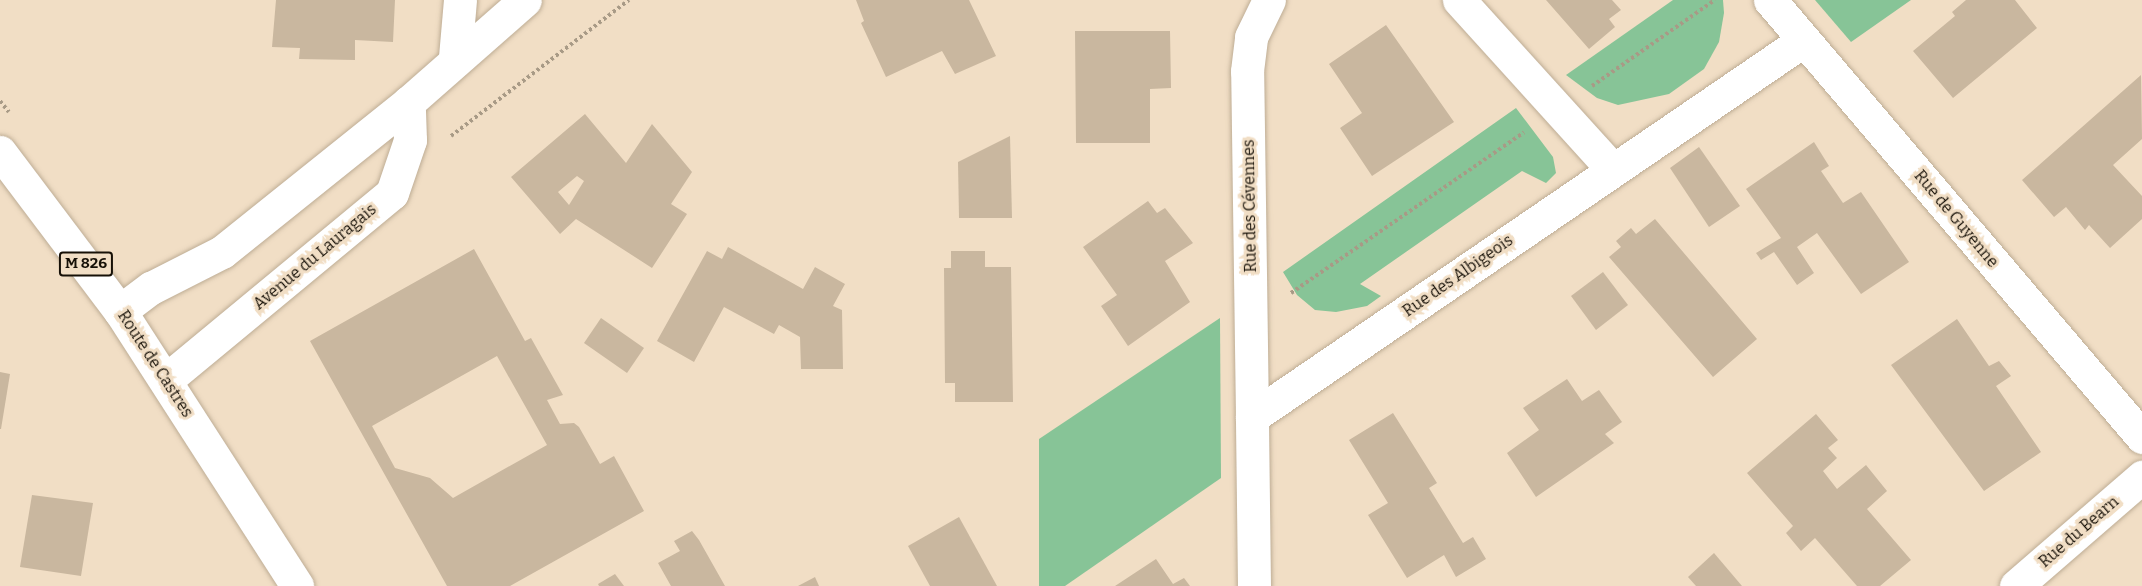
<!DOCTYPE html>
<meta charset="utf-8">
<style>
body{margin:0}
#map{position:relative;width:2142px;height:586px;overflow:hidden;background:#f1dec5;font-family:Bitter,serif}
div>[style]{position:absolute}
.green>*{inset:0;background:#87c497}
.building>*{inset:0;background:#c9b79f}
.path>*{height:4px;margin-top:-2px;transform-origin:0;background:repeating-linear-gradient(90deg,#a89a86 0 3px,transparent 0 6px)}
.roads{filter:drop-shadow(0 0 2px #bead95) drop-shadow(0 0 2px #bead95)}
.minor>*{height:33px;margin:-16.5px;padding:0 16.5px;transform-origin:16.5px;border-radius:16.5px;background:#fff}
.major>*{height:33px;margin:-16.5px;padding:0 16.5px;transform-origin:16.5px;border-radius:16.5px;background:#fff}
span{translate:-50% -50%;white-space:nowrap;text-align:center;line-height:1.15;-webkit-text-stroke:6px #f1dec5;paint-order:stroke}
.shield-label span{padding:2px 4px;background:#f1dec5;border:2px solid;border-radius:4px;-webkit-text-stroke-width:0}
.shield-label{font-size:15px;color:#161007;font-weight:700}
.street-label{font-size:16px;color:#161007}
</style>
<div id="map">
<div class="green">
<i style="clip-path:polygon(1673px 0,1723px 0,1724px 13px,1719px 42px,1704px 69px,1669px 94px,1618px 105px,1597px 98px,1566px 75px)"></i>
<i style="clip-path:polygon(1815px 0,1911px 0,1851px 42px)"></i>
<i style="clip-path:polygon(1516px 108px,1553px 157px,1556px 173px,1546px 183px,1522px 171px,1360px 284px,1381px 296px,1367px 306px,1336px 312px,1315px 310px,1297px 295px,1283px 272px)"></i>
<i style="clip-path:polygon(1220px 318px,1221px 478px,1065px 586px,1039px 586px,1039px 439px)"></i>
</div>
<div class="building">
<i style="clip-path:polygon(276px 0,395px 0,393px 42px,355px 40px,355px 60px,299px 59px,300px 48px,272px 47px)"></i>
<i style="clip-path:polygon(856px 0,969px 0,996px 56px,955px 74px,942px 51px,886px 77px,861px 23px,864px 21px)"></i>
<i style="clip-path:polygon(1546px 0,1612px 0,1621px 10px,1609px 19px,1615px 27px,1589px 49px)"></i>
<i style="clip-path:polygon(1966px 0,2015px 0,2037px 28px,1953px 98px,1913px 51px,1955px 16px,1952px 12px)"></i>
<i style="clip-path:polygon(1386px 25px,1454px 122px,1372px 176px,1340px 128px,1362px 113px,1329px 64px)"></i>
<i style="clip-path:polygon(1075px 31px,1170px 31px,1171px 88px,1150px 89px,1150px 143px,1076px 143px)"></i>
<i style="clip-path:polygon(2141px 75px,2142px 139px,2113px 165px,2142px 196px,2142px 219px,2110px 248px,2089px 225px,2085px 230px,2066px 207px,2054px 217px,2022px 180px)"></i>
<i style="clip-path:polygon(evenodd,585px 114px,626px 163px,652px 124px,692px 172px,671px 204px,687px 214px,652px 268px,576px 219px,560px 234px,511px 177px,585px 114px,577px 176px,584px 181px,569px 205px,558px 192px,577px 176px)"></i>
<i style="clip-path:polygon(1010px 136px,1012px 218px,959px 218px,958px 162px)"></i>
<i style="clip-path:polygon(1814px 142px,1829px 166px,1821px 171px,1843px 203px,1861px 192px,1909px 262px,1861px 294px,1817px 233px,1797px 247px,1814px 273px,1797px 285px,1774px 252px,1761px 260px,1756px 253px,1781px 238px,1746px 189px)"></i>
<i style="clip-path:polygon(1699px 147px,1740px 206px,1709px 227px,1670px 168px)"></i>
<i style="clip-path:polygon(1148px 201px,1157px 213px,1165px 208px,1193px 243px,1165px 261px,1190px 302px,1128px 346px,1101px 306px,1117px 295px,1083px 247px)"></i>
<i style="clip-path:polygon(1655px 219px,1757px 339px,1713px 377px,1609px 257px,1621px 247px,1616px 241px,1631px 228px,1636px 234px)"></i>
<i style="clip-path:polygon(728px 247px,803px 289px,815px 267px,845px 284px,833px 306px,842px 310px,843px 369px,801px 369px,800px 337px,779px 325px,774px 334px,724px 307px,694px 362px,657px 341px,707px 251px,722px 259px)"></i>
<i style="clip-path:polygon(evenodd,474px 249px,525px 341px,531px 338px,563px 395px,547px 400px,560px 424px,574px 423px,579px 427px,600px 464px,614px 456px,644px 511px,510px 586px,447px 586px,310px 341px,474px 249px,497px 356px,547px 445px,453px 498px,430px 478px,395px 468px,372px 426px,497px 356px)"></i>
<i style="clip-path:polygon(951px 251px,985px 251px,985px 267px,1011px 267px,1013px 402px,955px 402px,955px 383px,945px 383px,944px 268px,951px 268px)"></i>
<i style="clip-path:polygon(1603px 272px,1628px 305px,1596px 330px,1571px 296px)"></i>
<i style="clip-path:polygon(601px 318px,644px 348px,627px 373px,584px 343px)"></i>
<i style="clip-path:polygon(1957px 319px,1989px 366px,1999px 361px,2011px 376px,1996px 386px,2041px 452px,1984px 491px,1891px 365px)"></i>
<i style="clip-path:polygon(0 372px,10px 374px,1px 429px,0 429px)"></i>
<i style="clip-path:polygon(1567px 379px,1582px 401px,1599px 390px,1622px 422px,1605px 434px,1614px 443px,1536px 497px,1507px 453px,1539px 430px,1523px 408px)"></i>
<i style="clip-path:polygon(1393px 413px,1437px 483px,1429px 488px,1463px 543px,1473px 537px,1486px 559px,1456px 577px,1444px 555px,1407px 578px,1368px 515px,1388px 503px,1349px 440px)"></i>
<i style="clip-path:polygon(1816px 414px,1838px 440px,1828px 448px,1837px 458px,1823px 471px,1837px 489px,1866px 465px,1887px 491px,1867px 509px,1911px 560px,1880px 586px,1857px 586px,1815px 538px,1801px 551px,1786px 533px,1793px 526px,1747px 473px)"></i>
<i style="clip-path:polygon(32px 495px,93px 503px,81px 576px,20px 567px)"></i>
<i style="clip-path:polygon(959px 517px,997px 586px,930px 586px,908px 546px)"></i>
<i style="clip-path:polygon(692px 531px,699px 540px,725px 586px,671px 586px,658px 563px,680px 551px,674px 541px)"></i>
<i style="clip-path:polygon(1714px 553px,1742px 586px,1696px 586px,1688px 577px)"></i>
<i style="clip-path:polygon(1156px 559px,1173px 584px,1184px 578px,1190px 586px,1115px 586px)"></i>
<i style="clip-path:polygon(615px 574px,624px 586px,599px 586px,598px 584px)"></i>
<i style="clip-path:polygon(815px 577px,819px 586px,798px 586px)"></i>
</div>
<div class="path">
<i style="left:1592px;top:86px;width:150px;rotate:-35deg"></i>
<i style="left:0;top:101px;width:14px;rotate:51deg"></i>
<i style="left:451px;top:136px;width:224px;rotate:-37.4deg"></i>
<i style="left:1291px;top:293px;width:283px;rotate:-34.6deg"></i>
</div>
<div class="roads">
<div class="minor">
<i style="left:1459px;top:0;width:229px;rotate:47.8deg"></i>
<i style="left:1770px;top:0;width:574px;rotate:49.59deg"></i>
<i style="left:455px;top:57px;width:57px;rotate:-85deg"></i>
<i style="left:120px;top:311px;width:39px;rotate:-37deg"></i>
<i style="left:151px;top:288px;width:80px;rotate:-26.9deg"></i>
<i style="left:222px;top:252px;width:240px;rotate:-38.7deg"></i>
<i style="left:409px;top:102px;width:154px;rotate:-41.3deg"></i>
<i style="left:166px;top:380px;width:293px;rotate:-39.6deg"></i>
<i style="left:392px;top:193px;width:56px;rotate:-71.2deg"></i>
<i style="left:410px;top:140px;width:38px;rotate:-92deg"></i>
<i style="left:1252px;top:417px;width:346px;rotate:-90.8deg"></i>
<i style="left:1247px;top:71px;width:34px;rotate:-83deg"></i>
<i style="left:1251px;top:37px;width:41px;rotate:-64.1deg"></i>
<i style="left:1254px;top:586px;width:169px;rotate:-90.7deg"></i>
<i style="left:1252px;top:417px;width:668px;rotate:-34.33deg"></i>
<i style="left:2016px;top:586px;width:167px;rotate:-40.9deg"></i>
</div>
<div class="major">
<i style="left:0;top:152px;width:199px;rotate:53deg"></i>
<i style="left:120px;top:311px;width:327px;rotate:57.2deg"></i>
</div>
</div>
<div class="shield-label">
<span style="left:86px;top:264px">M 826</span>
</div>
<div class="street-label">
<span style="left:1250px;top:206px;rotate:-91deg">Rue des Cévennes</span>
<span style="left:1956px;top:219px;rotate:50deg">Rue de Guyenne</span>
<span style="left:315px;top:257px;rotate:-40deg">Avenue du Lauragais</span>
<span style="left:1458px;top:276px;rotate:-35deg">Rue des Albigeois</span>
<span style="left:155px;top:364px;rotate:57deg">Route de Castres</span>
<span style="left:2079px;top:532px;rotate:-41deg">Rue du Bearn</span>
</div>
</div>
